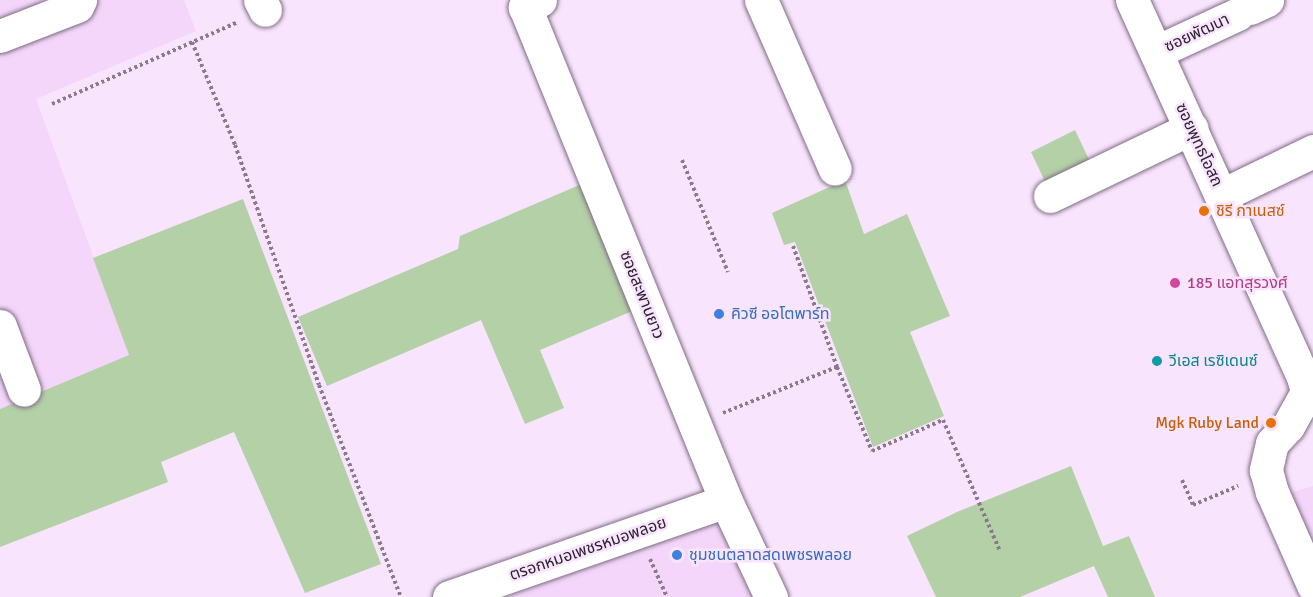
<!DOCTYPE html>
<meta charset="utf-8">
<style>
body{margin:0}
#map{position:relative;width:1313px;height:597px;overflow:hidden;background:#f8e5fd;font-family:Signika,"Noto Sans Thai",sans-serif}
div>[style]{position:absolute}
.built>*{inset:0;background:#f3d6f9}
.green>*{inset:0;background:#b3d0a6}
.path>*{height:4px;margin-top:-2px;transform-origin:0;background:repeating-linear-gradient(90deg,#897b8c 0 3px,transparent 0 6px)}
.roads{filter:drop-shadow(0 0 2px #806b85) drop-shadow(0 0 2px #806b85)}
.minor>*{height:33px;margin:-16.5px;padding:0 16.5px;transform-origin:16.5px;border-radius:16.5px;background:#fff}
.dots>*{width:16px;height:16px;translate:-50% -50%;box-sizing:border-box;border:3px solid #f8e5fd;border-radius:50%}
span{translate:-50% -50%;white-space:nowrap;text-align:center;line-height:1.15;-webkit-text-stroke:5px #f8e5fd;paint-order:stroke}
.street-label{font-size:16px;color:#2b222d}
.food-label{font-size:16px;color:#c56008}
.left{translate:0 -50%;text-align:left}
.right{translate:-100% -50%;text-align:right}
.hotel-label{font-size:16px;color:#b23c85}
.shop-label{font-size:16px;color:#366cbe}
.culture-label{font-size:16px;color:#0d838f}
</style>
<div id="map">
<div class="built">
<i style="clip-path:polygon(0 0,184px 0,196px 31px,36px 99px,129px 355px,0 409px)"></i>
<i style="clip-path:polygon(1313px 486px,1313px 554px,1287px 494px)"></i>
<i style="clip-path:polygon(722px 512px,757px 597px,508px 597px)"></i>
</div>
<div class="green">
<i style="clip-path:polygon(1075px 130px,1093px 168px,1049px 190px,1031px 152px)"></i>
<i style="clip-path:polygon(845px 180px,864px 234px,907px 214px,950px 316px,910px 332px,944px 416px,873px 447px,795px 242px,784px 245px,772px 213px)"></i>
<i style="clip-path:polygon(584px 183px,637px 309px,540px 350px,564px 408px,525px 424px,481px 320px,327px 386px,298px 317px,458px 249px,460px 236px)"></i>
<i style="clip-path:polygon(243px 199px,381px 564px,305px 593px,234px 432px,161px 462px,168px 482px,0 547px,0 409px,129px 355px,93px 258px)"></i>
<i style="clip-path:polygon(1071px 466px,1103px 546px,1129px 536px,1155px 597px,1108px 597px,1094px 566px,1020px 597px,936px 597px,907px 536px,957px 512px)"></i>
</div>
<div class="path">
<i style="left:192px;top:42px;width:112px;rotate:67.3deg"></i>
<i style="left:235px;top:145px;width:254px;rotate:70.7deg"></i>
<i style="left:319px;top:385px;width:227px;rotate:68.9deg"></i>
<i style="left:52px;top:104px;width:203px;rotate:-23.8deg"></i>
<i style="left:682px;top:160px;width:121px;rotate:67.7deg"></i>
<i style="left:793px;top:246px;width:129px;rotate:70deg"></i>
<i style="left:723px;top:413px;width:123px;rotate:-22deg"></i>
<i style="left:837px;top:367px;width:91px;rotate:67.4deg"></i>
<i style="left:872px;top:451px;width:77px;rotate:-23.6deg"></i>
<i style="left:943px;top:420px;width:141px;rotate:66.5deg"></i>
<i style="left:1182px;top:480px;width:27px;rotate:66deg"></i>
<i style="left:1193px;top:505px;width:49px;rotate:-22.9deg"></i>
<i style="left:650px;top:559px;width:42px;rotate:65.9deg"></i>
</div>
<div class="roads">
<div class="minor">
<i style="left:260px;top:0;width:11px;rotate:63deg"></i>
<i style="left:540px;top:0;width:17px;rotate:155deg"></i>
<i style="left:525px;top:7px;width:533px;rotate:67.86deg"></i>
<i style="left:726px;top:501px;width:106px;rotate:64.9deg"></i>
<i style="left:761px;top:0;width:184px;rotate:66.4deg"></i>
<i style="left:1132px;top:0;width:414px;rotate:65.6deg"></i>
<i style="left:1303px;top:377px;width:16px;rotate:75deg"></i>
<i style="left:1307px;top:392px;width:39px;rotate:119deg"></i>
<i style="left:1288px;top:426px;width:23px;rotate:133deg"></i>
<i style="left:1272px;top:443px;width:28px;rotate:103deg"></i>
<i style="left:1266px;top:470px;width:23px;rotate:75deg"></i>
<i style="left:1272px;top:492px;width:102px;rotate:66.2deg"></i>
<i style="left:1250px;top:8px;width:19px;rotate:-25deg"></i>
<i style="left:0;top:36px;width:83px;rotate:-21.3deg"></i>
<i style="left:77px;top:6px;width:7px;rotate:-63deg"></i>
<i style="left:1156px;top:52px;width:90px;rotate:-24.9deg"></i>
<i style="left:1222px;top:195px;width:101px;rotate:-25.8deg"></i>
<i style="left:1050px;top:196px;width:157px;rotate:-25.7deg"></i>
<i style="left:0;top:326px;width:68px;rotate:69.4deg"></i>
<i style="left:449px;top:597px;width:293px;rotate:-19.1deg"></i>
</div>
</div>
<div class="dots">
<i style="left:1204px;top:211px;background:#e8710a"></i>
<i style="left:1175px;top:283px;background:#d1479c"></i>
<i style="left:719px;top:314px;background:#3f7fe0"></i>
<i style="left:1157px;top:361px;background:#0f9aa8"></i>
<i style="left:1271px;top:423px;background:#e8710a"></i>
<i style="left:677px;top:555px;background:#3f7fe0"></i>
</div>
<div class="street-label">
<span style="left:1197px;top:33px;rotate:-25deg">ซอยพัฒนา</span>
<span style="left:1199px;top:145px;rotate:65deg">ซอยพุทธโอสถ</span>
<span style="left:642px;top:295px;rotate:68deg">ซอยสะพานยาว</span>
<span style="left:588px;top:549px;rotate:-19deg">ตรอกหมอเพชรหมอพลอย</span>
</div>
<div class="food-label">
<span class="left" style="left:1216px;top:211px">ชิรี กาเนสซ์</span>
<span class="right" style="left:1259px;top:423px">Mgk Ruby Land</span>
</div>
<div class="hotel-label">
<span class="left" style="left:1187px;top:283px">185 แอทสุรวงศ์</span>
</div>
<div class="shop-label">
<span class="left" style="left:731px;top:314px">คิวซี ออโตพาร์ท</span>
<span class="left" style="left:689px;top:555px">ชุมชนตลาดสดเพชรพลอย</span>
</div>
<div class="culture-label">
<span class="left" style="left:1169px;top:361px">วีเอส เรซิเดนซ์</span>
</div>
</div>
